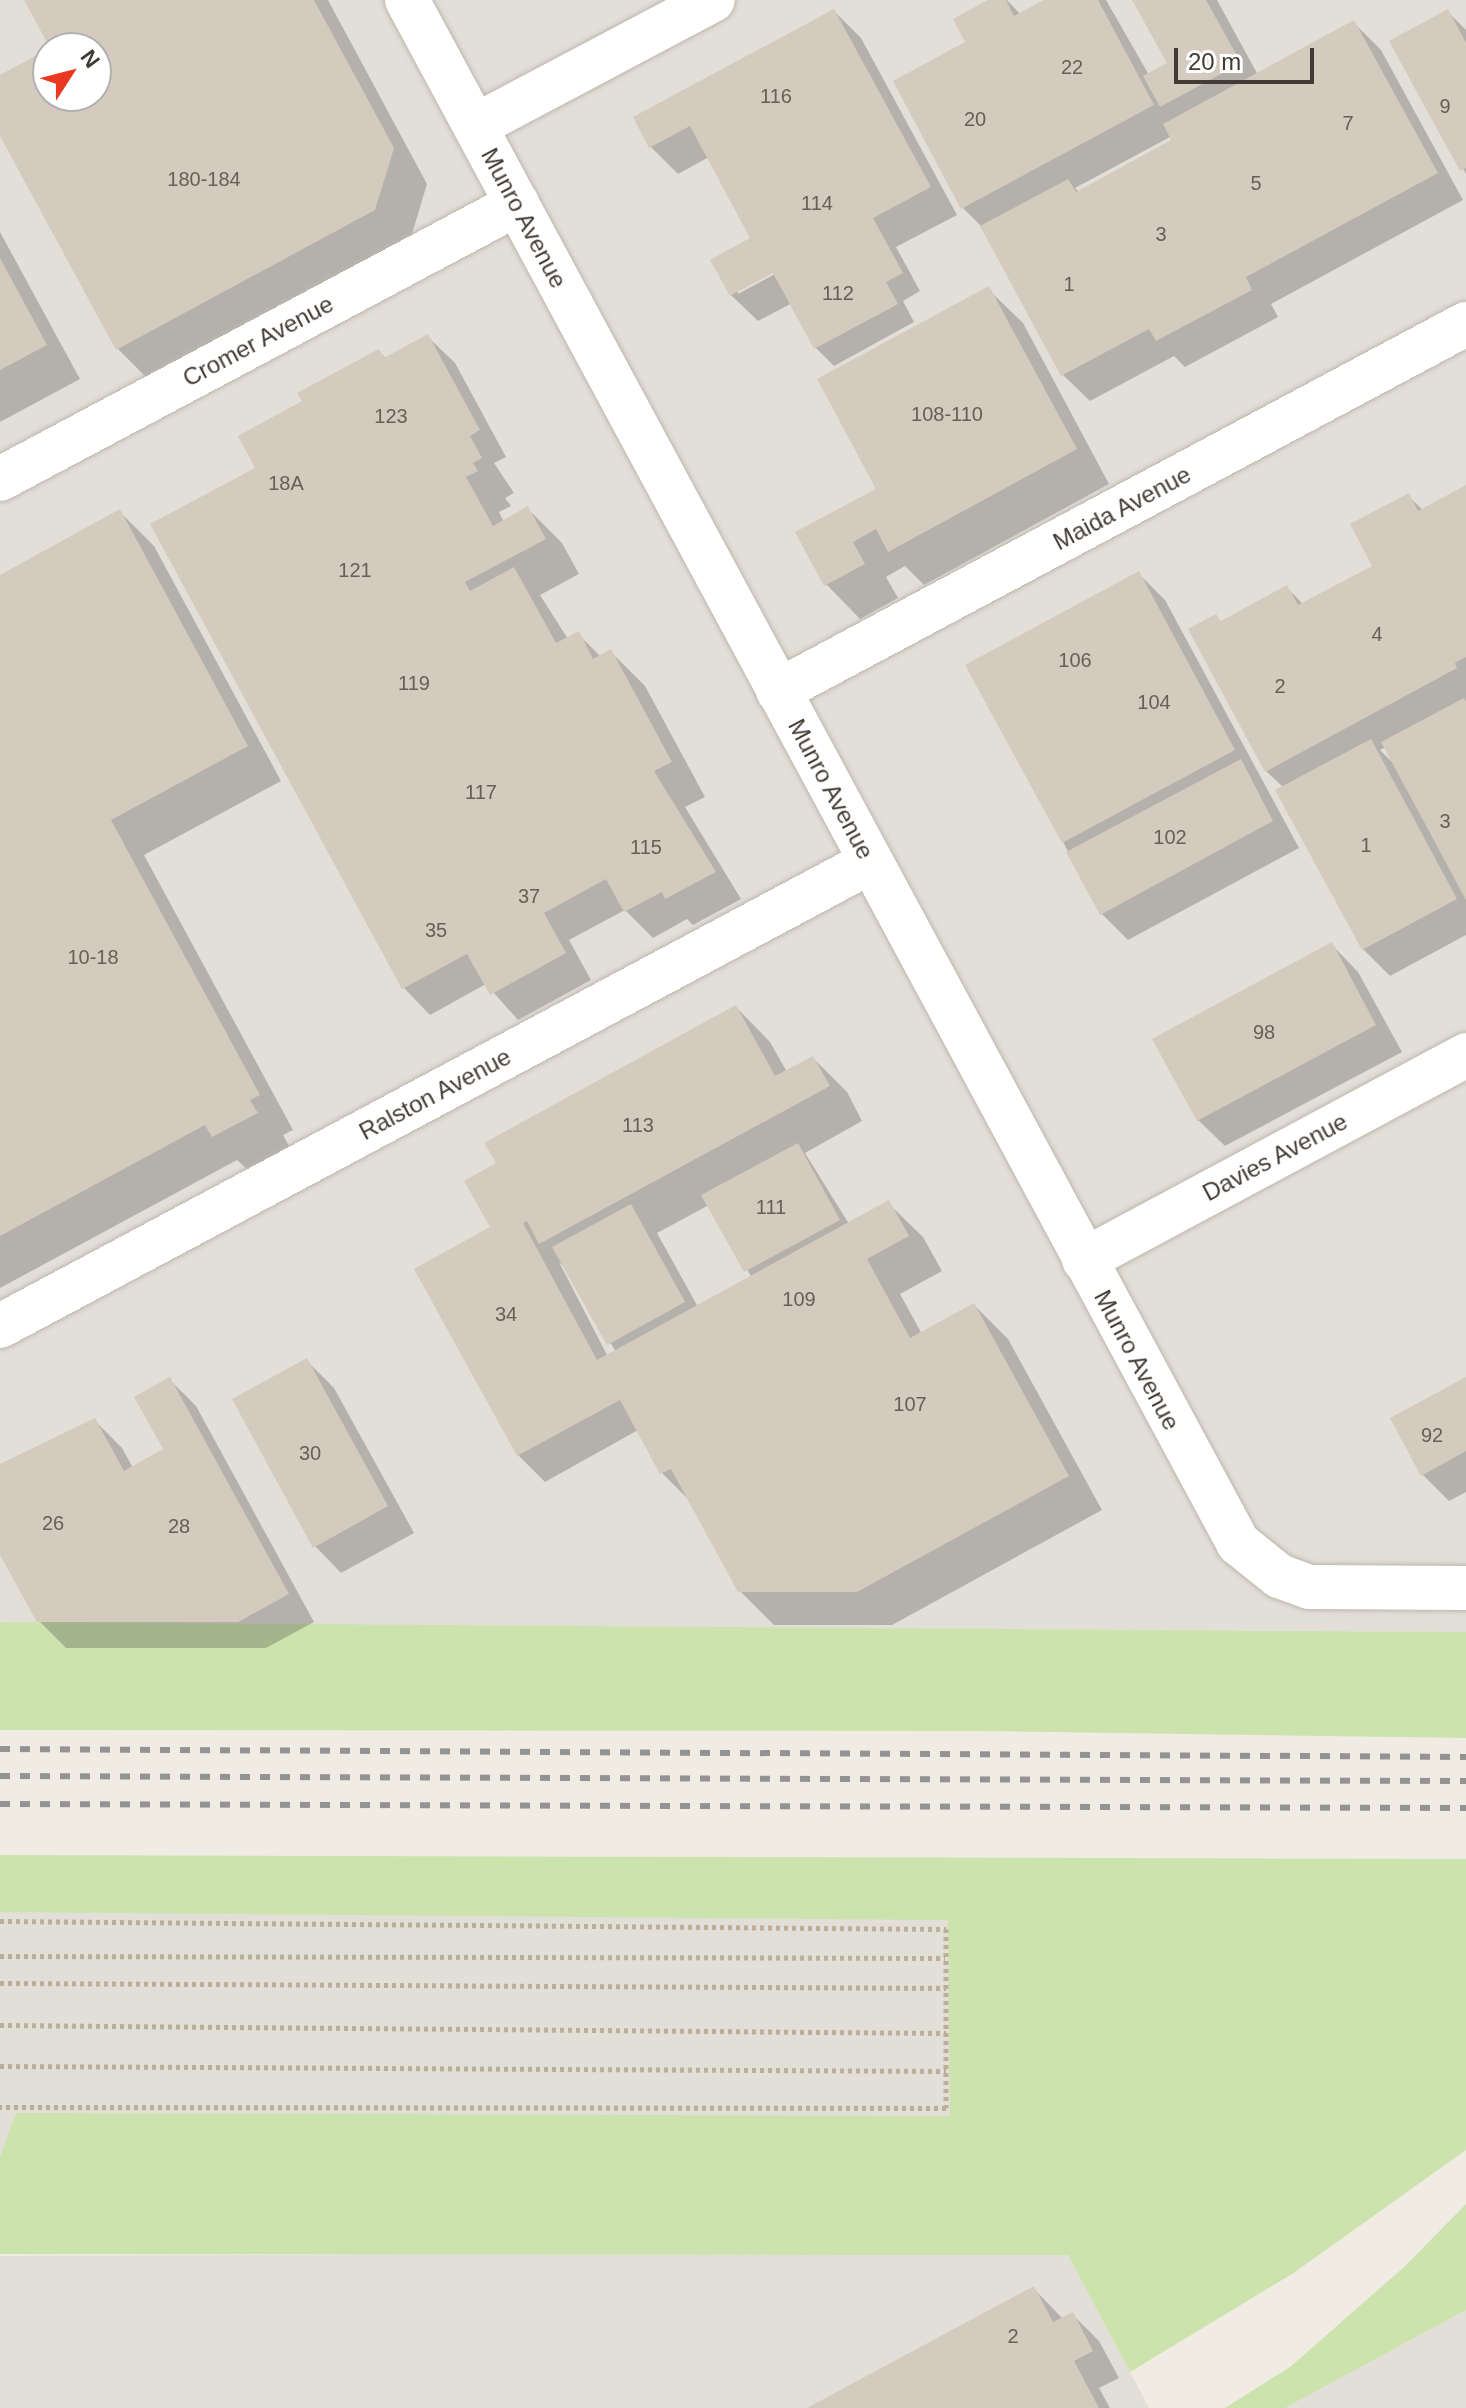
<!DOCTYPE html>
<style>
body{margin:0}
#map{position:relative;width:1466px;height:2408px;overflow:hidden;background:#f0ece3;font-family:Helvetica,sans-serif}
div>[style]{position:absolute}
.industrial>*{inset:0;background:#e2ded8}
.green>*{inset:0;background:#cde3ae}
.shadow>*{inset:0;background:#0003}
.building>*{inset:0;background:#d4cabd}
.path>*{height:5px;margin-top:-2.5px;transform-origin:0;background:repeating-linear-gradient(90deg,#bcae99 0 4px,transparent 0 8px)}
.roads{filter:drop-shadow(0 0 2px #beb6aa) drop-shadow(0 0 2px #beb6aa)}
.minor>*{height:44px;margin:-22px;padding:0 22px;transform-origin:22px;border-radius:22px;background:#fff}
.rail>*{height:6px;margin-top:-3px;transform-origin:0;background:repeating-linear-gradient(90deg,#939393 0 10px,transparent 0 20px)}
span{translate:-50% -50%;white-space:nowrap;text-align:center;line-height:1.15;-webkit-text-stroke:6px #fff;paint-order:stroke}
.number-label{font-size:20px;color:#666056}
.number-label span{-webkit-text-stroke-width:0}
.street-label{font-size:24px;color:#423c34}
.north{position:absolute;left:32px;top:32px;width:80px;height:80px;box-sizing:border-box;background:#fff;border:2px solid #b3b1ae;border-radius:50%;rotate:54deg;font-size:22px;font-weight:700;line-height:32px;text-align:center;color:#423c34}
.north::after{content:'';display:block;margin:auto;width:28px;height:36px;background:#eb3820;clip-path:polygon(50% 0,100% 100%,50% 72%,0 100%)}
.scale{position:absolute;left:1174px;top:48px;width:140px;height:36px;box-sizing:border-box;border:4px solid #423c34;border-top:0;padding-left:10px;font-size:24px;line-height:28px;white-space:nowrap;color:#423c34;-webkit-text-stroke:6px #fff;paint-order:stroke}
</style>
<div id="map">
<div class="industrial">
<i style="clip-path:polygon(evenodd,0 0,1466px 0,1466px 1632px,0 1623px,0 0,48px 48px,96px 48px,96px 96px,48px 96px,48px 48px)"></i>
<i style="clip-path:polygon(0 1881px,979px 1891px,1068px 2255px,1149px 2408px,0 2408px,0 2256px,485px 2254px,0 2254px)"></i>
<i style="clip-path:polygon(1466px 2310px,1466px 2408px,1285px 2408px)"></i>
</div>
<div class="green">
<i style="clip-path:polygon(0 1622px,1466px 1632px,1466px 1738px,981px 1731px,0 1730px)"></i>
<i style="clip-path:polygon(0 1855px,1466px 1859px,1466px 2150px,1292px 2274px,1130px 2372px,1068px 2255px,0 2254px,0 2157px,16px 2113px,950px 2116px,948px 1920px,0 1912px)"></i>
<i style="clip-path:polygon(1466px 2204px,1466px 2310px,1285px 2408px,1225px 2408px,1290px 2367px,1404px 2267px)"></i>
</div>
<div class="shadow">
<i style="clip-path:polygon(26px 0,328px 0,427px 184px,409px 244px,152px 383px,118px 349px,0 132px,0 77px,48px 51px,48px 96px,96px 96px,96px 48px,53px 48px)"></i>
<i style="clip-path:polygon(evenodd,992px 0,1007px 0,1021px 15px,1048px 0,1106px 0,1149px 75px,1169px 64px,1134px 0,1217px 0,1258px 75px,1354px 23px,1381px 50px,1463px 200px,1271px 304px,1278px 317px,1185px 367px,1174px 356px,1090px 401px,1063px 375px,984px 229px,963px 208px,968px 43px,992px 0,1172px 136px,1174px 140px,1079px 192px,1075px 188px,1172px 136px)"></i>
<i style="clip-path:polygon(evenodd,834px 11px,861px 38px,957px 215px,896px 247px,920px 291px,903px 301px,914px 322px,834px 366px,816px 348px,792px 303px,758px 321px,731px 295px,753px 239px,709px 157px,678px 174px,651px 147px,635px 118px,834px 11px,823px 248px,738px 294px,738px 289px,823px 248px)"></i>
<i style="clip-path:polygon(1447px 11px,1466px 30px,1466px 174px,1392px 42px)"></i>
<i style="clip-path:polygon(0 232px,80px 379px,0 422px)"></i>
<i style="clip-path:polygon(988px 289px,1023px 323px,1109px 484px,924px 585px,905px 566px,886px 577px,898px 598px,860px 619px,826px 584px)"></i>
<i style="clip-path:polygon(428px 337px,455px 363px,506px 457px,494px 463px,514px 493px,505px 498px,511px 506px,499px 512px,504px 522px,528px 509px,562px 543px,579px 574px,540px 595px,568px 639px,578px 634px,601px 657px,611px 652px,645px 686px,705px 797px,685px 807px,741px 899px,693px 925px,687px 919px,653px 938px,625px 910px,569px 940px,591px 980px,518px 1020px,486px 984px,430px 1015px,404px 988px,258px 468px,305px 402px,379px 352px,387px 359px)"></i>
<i style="clip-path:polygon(evenodd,1466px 487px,1466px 935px,1390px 976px,1363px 949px,1284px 788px,1266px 771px,1222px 623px,1287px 588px,1304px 605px,1375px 566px,1408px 496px,1423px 510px,1466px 487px,1386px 747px,1393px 763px,1380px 750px,1386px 747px)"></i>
<i style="clip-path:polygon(120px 512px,154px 546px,281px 781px,144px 855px,293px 1130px,283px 1135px,290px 1148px,248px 1170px,237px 1160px,0 1288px,0 577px)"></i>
<i style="clip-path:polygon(1139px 574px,1165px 600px,1299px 848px,1128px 940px,1101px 913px,1063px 842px)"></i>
<i style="clip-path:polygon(1332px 945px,1358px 972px,1402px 1052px,1225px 1146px,1198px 1120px)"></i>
<i style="clip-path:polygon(evenodd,736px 1007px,770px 1042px,787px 1072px,813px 1058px,847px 1092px,862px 1121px,805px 1153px,849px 1224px,888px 1203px,923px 1237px,942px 1271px,900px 1294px,922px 1334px,974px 1305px,1008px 1339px,1102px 1510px,892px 1625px,774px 1625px,740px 1591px,692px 1503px,662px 1473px,638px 1430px,545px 1482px,518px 1455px,493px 1228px,498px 1164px,736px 1007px,709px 1205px,752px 1278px,698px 1307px,657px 1233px,709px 1205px,736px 1007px,559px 1262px,567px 1270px,616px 1352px,608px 1357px,559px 1262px)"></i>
<i style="clip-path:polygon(307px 1361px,334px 1388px,414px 1533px,341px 1573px,315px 1546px)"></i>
<i style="clip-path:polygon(1466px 1379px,1466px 1492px,1449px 1501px,1422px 1474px)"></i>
<i style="clip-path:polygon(170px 1380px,196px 1406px,314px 1622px,266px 1648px,66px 1648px,39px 1621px,0 1551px,0 1466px,95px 1421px,122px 1448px,133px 1468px,166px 1450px)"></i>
<i style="clip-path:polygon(1034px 2289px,1063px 2319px,1072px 2314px,1099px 2341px,1119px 2378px,1099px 2388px,1110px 2408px,812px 2408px)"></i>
</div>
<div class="building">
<i style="clip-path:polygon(24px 0,314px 0,394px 148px,375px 210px,116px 350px,0 136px,0 75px,48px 49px,48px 96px,96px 96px,96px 48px,50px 48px)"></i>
<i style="clip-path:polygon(988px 0,1006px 0,1014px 16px,1044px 0,1098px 0,1154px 105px,961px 209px,893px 81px,965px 42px,953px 19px)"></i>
<i style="clip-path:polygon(1132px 0,1206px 0,1241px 63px,1160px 107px,1143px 76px,1167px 63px)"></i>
<i style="clip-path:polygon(834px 9px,931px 187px,873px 218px,903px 273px,886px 282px,898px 304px,814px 349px,773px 273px,730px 296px,710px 260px,750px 238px,690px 126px,649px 148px,633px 117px)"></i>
<i style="clip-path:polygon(1448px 9px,1466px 43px,1466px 168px,1460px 171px,1389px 41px)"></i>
<i style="clip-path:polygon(1354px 20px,1438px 173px,1246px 277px,1252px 290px,1156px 341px,1149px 329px,1061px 376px,980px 226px,1068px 179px,1076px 192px,1171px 140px,1163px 124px)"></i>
<i style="clip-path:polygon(0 258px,47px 345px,0 370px)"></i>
<i style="clip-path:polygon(989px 286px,1077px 449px,888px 552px,876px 529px,853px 542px,865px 564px,824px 586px,795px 532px,876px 489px,817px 379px)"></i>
<i style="clip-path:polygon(428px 334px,480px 430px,470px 436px,482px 458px,473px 463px,478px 471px,466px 477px,493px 526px,528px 506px,546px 539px,465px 582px,470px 591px,514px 567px,556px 643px,579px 631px,593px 659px,611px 649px,672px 762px,654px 771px,716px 872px,665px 899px,662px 892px,624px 912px,606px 879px,544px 913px,566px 953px,490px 995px,467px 954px,402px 989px,150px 524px,255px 468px,238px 436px,302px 401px,297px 393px,379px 349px,384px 358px)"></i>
<i style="clip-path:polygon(1466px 485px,1466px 657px,1455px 663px,1457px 668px,1265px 772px,1188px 629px,1216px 614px,1221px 621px,1287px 585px,1298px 605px,1372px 566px,1350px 524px,1409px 493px,1418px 511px)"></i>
<i style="clip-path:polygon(120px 509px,248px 746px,111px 820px,260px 1095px,250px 1100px,258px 1113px,212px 1137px,205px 1125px,0 1236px,0 575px)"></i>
<i style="clip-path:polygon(1139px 571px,1235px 750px,1062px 843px,965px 665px)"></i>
<i style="clip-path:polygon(1464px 698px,1466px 702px,1466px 900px,1381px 742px)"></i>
<i style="clip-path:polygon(1371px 739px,1457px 899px,1362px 950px,1275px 790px)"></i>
<i style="clip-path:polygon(1241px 759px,1273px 821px,1100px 915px,1066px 852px)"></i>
<i style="clip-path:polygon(1332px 942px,1376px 1025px,1197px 1121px,1152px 1039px)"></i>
<i style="clip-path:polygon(736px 1005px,775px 1076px,813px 1056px,830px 1086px,539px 1244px,527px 1221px,523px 1223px,597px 1360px,889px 1200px,909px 1236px,867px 1259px,910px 1338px,974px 1303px,1069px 1476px,857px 1592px,738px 1592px,671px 1469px,660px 1474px,620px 1400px,517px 1456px,414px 1269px,490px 1227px,464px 1181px,496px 1163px,484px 1143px)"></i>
<i style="clip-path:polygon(798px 1143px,840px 1220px,744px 1272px,701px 1195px)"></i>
<i style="clip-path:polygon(631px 1204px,685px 1302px,607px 1345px,552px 1247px)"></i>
<i style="clip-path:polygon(307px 1358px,388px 1506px,313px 1548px,232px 1399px)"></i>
<i style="clip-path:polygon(170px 1377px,289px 1594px,238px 1622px,37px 1622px,0 1555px,0 1464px,95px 1418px,124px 1471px,163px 1449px,134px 1397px)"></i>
<i style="clip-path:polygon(1466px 1377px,1466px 1451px,1421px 1476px,1390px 1418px)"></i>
<i style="clip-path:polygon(1034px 2286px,1053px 2322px,1073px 2312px,1093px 2351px,1074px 2361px,1099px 2408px,807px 2408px)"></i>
</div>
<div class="path">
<i style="left:0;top:1921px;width:946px;rotate:0.48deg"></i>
<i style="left:946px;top:1929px;width:179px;rotate:90deg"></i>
<i style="left:946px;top:2108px;width:946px;rotate:-179.94deg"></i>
<i style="left:0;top:1956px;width:945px;rotate:0.12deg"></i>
<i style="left:0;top:1983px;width:946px;rotate:0.3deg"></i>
<i style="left:0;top:2025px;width:946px;rotate:0.48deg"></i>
<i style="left:0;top:2066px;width:946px;rotate:0.3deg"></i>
</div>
<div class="roads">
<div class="minor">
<i style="left:407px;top:0;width:1753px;rotate:61.69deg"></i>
<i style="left:1238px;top:1543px;width:53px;rotate:38.8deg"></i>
<i style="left:1279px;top:1576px;width:32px;rotate:20deg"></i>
<i style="left:1309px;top:1587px;width:157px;rotate:0.4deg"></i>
<i style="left:475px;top:126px;width:269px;rotate:-27.9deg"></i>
<i style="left:0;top:479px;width:586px;rotate:-28.01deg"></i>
<i style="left:778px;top:691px;width:780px;rotate:-28.08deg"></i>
<i style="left:1084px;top:1260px;width:434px;rotate:-28.2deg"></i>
<i style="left:0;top:1326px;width:986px;rotate:-28.07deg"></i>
</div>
</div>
<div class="rail">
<i style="left:0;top:1749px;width:1466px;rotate:0.31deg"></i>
<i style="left:0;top:1776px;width:1466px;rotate:0.2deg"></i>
<i style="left:0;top:1804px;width:1466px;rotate:0.16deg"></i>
</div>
<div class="number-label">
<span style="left:1072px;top:67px">22</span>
<span style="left:776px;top:96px">116</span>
<span style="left:1445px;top:106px">9</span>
<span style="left:975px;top:119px">20</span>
<span style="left:1348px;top:123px">7</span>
<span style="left:204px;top:179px">180-184</span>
<span style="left:1256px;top:183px">5</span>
<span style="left:817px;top:203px">114</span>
<span style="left:1161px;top:234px">3</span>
<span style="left:1069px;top:284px">1</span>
<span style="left:838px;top:293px">112</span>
<span style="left:947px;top:414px">108-110</span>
<span style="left:391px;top:416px">123</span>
<span style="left:286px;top:483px">18A</span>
<span style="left:355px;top:570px">121</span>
<span style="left:1377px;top:634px">4</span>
<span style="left:1075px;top:660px">106</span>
<span style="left:414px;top:683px">119</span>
<span style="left:1280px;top:686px">2</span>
<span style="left:1154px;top:702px">104</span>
<span style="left:481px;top:792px">117</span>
<span style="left:1445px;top:821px">3</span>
<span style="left:1170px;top:837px">102</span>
<span style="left:1366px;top:845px">1</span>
<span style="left:646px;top:847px">115</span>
<span style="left:529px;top:896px">37</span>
<span style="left:436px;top:930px">35</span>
<span style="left:93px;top:957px">10-18</span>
<span style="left:1264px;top:1032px">98</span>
<span style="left:638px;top:1125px">113</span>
<span style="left:771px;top:1207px">111</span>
<span style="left:799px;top:1299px">109</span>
<span style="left:506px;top:1314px">34</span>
<span style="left:910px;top:1404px">107</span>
<span style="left:1432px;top:1435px">92</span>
<span style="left:310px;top:1453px">30</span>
<span style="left:53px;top:1523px">26</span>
<span style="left:179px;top:1526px">28</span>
<span style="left:1013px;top:2336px">2</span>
</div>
<div class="street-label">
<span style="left:524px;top:218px;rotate:62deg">Munro Avenue</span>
<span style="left:258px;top:341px;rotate:-28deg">Cromer Avenue</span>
<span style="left:1122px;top:508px;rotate:-28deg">Maida Avenue</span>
<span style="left:831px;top:789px;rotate:62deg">Munro Avenue</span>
<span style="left:435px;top:1094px;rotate:-28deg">Ralston Avenue</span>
<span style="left:1275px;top:1157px;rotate:-28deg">Davies Avenue</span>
<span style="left:1137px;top:1360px;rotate:62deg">Munro Avenue</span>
</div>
<div class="north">N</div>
<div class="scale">20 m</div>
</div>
